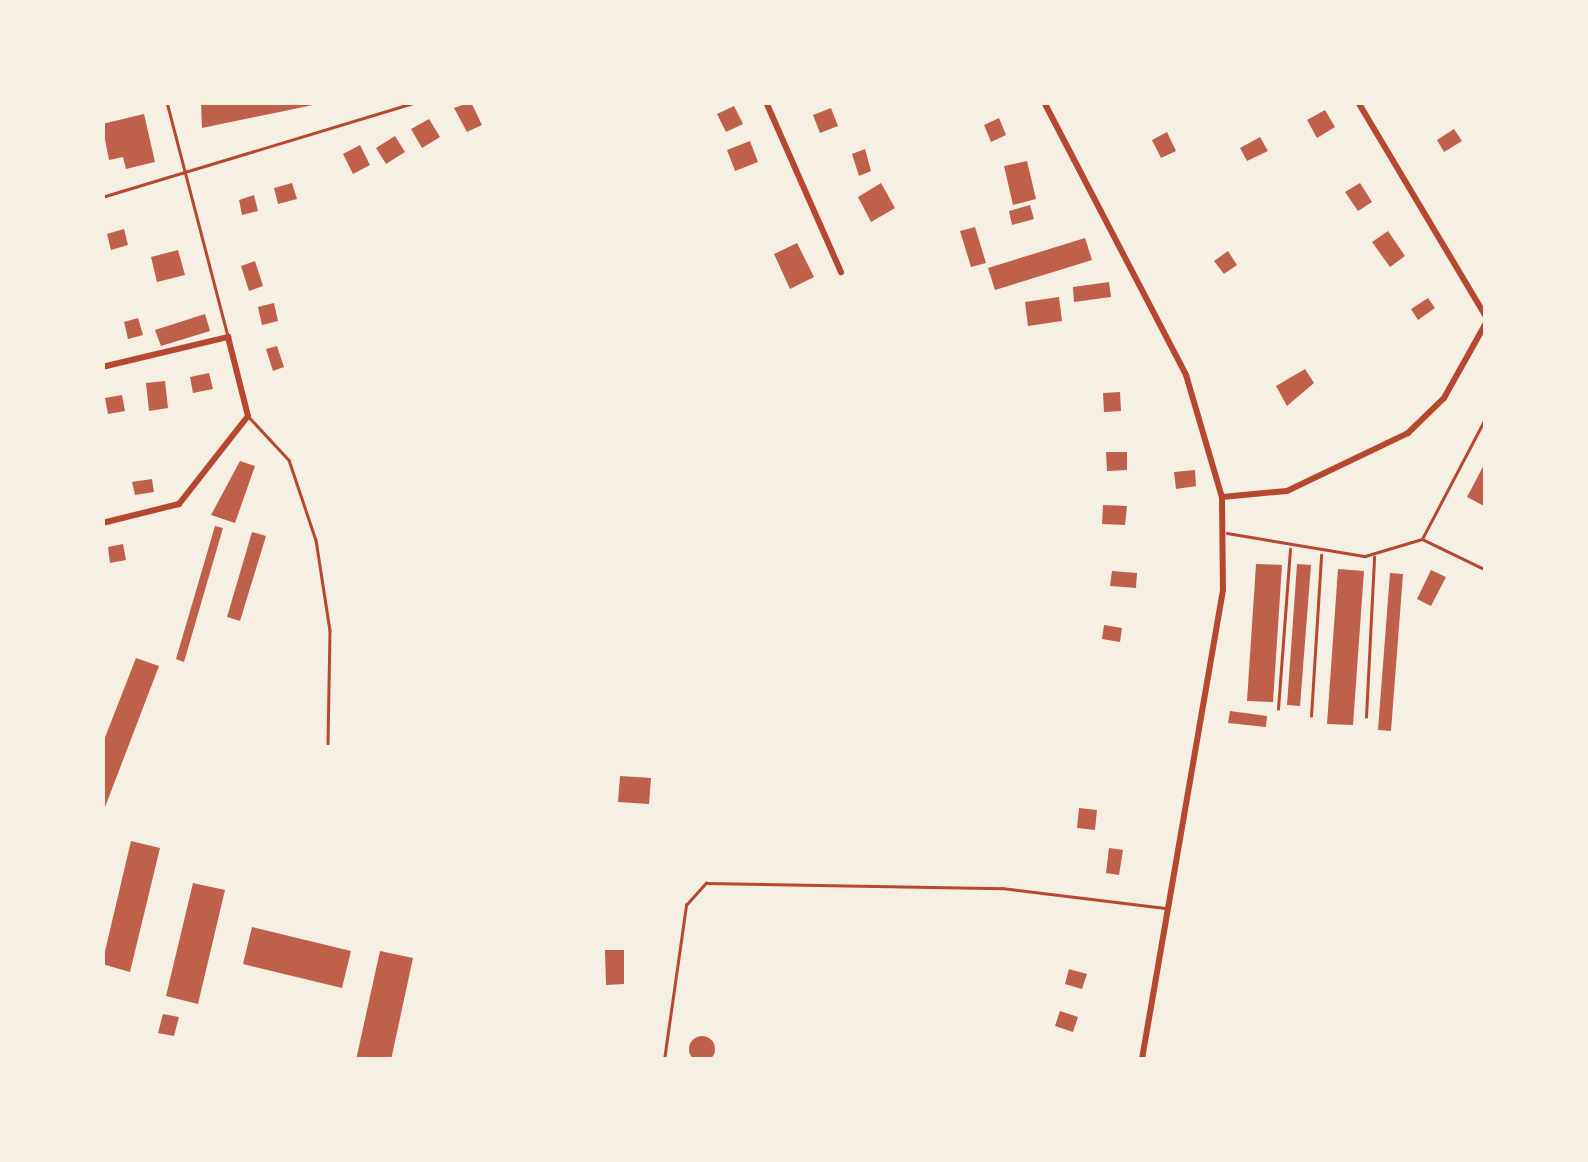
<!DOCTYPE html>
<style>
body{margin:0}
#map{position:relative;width:1588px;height:1162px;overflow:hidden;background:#f6efe4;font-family:Lato,sans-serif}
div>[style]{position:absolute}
.building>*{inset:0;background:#bf614a}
.round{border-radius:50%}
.service>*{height:2.5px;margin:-1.25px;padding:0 1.25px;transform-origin:1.25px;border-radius:1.25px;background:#b5482f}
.minor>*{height:6px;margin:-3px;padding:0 3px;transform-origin:3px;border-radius:3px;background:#b5482f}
span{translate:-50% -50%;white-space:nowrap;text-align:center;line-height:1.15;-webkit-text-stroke:8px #f6efe4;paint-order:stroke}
.frame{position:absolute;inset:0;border:105px solid #f6efe4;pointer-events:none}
</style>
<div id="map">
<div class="building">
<i style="clip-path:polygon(201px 102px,318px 102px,318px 104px,202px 128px)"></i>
<i style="clip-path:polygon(471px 102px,482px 125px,467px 132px,454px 108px)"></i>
<i style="clip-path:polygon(734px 106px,743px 124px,726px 132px,717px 114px)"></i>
<i style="clip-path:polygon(831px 108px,838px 126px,820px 133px,813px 115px)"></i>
<i style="clip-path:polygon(1325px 110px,1335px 127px,1317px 138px,1307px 120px)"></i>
<i style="clip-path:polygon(144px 114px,155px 162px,126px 169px,123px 157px,109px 160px,102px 124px)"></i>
<i style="clip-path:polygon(999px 118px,1006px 135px,991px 142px,984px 125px)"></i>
<i style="clip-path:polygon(429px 119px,440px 137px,422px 148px,411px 129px)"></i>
<i style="clip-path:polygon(1454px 129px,1462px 141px,1444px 152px,1437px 140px)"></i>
<i style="clip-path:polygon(1167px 132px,1176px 151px,1161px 158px,1152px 140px)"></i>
<i style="clip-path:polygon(395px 136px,405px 152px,386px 164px,376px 148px)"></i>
<i style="clip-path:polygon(1260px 137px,1268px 151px,1247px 161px,1240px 148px)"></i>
<i style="clip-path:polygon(750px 141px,758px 162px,735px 171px,727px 150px)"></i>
<i style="clip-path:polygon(360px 145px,370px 165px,353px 174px,343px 154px)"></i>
<i style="clip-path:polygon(865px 149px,871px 171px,859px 176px,852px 154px)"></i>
<i style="clip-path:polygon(1027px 161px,1036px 199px,1013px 205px,1004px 166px)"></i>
<i style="clip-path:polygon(292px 183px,297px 199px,278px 204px,274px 188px)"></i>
<i style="clip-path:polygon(881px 183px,895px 208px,871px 222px,858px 197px)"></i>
<i style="clip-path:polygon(1360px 183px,1372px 202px,1358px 211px,1345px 192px)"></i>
<i style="clip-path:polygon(254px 195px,258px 211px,242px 215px,239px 200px)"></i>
<i style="clip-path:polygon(1030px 205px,1034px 219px,1012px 225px,1009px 211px)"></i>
<i style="clip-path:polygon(975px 227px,986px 263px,971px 267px,960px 231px)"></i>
<i style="clip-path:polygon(124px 229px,128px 245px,111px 250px,107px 234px)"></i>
<i style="clip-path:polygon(1388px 231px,1405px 256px,1390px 267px,1372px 242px)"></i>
<i style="clip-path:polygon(1085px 238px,1092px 260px,995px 290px,988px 268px)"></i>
<i style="clip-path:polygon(797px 243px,814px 277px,790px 289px,774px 254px)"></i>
<i style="clip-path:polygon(178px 250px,185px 275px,157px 282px,151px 257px)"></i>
<i style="clip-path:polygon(1228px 251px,1237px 265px,1224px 274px,1214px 261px)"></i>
<i style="clip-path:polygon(255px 261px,263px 286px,249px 291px,241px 266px)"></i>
<i style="clip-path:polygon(1109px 282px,1111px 297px,1074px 302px,1073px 287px)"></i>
<i style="clip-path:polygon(1059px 297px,1062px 321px,1028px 326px,1025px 302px)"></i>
<i style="clip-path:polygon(1428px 298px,1435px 308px,1418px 320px,1411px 309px)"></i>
<i style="clip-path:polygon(274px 303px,278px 321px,262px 325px,258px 307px)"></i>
<i style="clip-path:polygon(205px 314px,210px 331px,161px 346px,155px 330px)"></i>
<i style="clip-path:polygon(138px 318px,143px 335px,128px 339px,124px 322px)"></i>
<i style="clip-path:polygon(277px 346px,284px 367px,273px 371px,266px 349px)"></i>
<i style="clip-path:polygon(1305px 369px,1314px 383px,1287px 406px,1276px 386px)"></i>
<i style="clip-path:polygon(209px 373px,213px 389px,193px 393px,190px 377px)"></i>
<i style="clip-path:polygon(165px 381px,168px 408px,149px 411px,146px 383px)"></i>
<i style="clip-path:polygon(1120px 392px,1121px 411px,1104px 412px,1103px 393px)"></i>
<i style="clip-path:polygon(122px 395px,125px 411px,108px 414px,105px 398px)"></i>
<i style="clip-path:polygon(1106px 452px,1127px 452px,1127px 470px,1107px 471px)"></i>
<i style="clip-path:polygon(240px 461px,255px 466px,235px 523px,211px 515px)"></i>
<i style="clip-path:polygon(1486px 461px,1486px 507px,1467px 497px)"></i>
<i style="clip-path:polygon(1195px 470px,1196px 486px,1176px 489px,1174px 472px)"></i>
<i style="clip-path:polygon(152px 479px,154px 492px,135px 495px,132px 482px)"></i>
<i style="clip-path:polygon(1103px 505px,1127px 506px,1125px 525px,1102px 524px)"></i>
<i style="clip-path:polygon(215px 526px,223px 528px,184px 662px,176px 659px)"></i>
<i style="clip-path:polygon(252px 532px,266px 536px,240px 621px,227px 617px)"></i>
<i style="clip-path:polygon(123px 544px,126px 560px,110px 563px,108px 547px)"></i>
<i style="clip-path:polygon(1256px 564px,1282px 565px,1273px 702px,1247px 701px)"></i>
<i style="clip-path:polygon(1297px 564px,1311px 565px,1300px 706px,1287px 705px)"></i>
<i style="clip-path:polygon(1338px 569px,1364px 571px,1353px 725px,1327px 724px)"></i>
<i style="clip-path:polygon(1431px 570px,1446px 577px,1431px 606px,1417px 599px)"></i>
<i style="clip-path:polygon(1112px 571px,1137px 573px,1136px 588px,1110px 586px)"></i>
<i style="clip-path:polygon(1390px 573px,1403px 574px,1391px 731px,1378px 730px)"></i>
<i style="clip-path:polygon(1104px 625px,1122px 628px,1120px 642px,1102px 639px)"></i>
<i style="clip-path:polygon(136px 658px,159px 666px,102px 815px,102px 745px)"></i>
<i style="clip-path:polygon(1230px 711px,1267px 716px,1266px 727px,1228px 723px)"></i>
<i style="clip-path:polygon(620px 776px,651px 778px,649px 804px,618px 802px)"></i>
<i style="clip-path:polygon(1079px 808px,1097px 810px,1095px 830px,1077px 828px)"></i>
<i style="clip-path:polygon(131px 841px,160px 848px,130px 972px,102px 964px)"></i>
<i style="clip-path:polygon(1109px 848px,1123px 850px,1119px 875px,1106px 873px)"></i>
<i style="clip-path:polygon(193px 883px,225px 890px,198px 1004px,166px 996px)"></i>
<i style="clip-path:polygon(252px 927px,351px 951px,342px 988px,243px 964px)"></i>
<i style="clip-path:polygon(605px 950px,624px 950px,624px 984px,606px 985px)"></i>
<i style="clip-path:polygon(380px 951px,413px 958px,391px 1060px,356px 1060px)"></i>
<i style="clip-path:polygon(1069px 969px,1087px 974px,1082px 989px,1065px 984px)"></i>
<i style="clip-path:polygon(1060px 1011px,1078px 1017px,1073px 1032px,1055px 1026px)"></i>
<i style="clip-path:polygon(163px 1014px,179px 1017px,174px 1036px,158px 1033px)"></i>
<i class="round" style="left:689px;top:1036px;width:26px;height:26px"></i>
</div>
<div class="service">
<i style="left:167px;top:102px;width:239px;rotate:75.4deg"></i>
<i style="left:102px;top:197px;width:328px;rotate:-16.8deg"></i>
<i style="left:249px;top:417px;width:59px;rotate:47.1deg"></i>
<i style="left:289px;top:460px;width:84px;rotate:71.4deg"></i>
<i style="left:316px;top:540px;width:91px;rotate:81.2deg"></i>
<i style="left:330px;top:630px;width:113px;rotate:91deg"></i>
<i style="left:1227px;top:533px;width:140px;rotate:9.5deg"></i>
<i style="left:1365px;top:556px;width:59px;rotate:-16.6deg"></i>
<i style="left:1422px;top:539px;width:138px;rotate:-62.3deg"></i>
<i style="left:1424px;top:540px;width:69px;rotate:25.8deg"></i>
<i style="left:1278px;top:709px;width:160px;rotate:-85.7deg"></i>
<i style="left:1311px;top:716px;width:161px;rotate:-86.4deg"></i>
<i style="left:1366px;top:717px;width:160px;rotate:-87.1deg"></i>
<i style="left:664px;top:1060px;width:157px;rotate:-81.9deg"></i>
<i style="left:686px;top:905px;width:30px;rotate:-48deg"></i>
<i style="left:706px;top:883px;width:296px;rotate:1deg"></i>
<i style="left:1002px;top:888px;width:164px;rotate:7deg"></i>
</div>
<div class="minor">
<i style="left:766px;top:102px;width:186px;rotate:66.2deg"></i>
<i style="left:1044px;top:102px;width:308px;rotate:62.5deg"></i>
<i style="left:1186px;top:375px;width:127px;rotate:73.6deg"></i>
<i style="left:1222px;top:497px;width:93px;rotate:89.4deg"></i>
<i style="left:1223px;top:590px;width:477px;rotate:99.8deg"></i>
<i style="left:1358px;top:102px;width:250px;rotate:59.2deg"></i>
<i style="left:102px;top:367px;width:130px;rotate:-13.4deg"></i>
<i style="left:228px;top:337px;width:81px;rotate:75.8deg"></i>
<i style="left:248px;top:416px;width:112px;rotate:128.1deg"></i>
<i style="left:179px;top:504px;width:79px;rotate:166.1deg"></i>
<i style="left:1222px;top:497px;width:65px;rotate:-5.3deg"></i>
<i style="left:1287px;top:491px;width:134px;rotate:-25.6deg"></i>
<i style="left:1408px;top:433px;width:50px;rotate:-44.2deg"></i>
<i style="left:1444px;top:398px;width:86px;rotate:-60.8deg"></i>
</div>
<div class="frame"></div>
</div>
